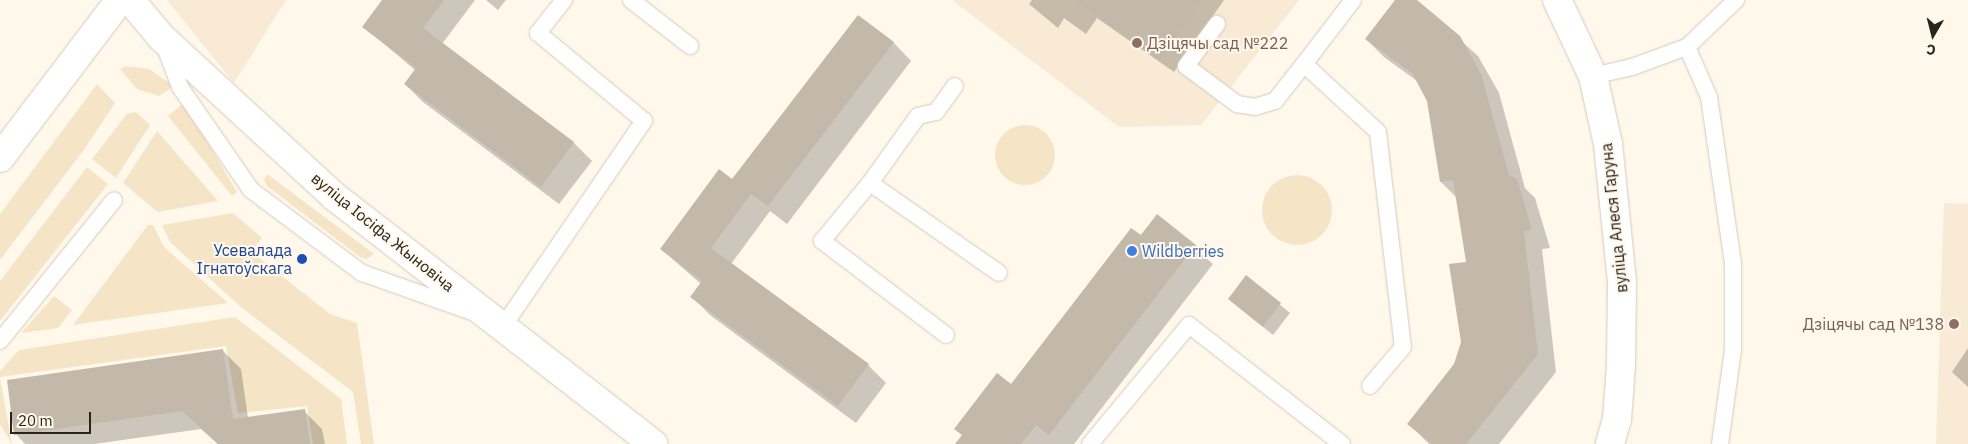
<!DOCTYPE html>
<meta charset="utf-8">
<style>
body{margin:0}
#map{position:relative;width:1968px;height:444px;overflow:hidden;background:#fff8eb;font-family:"IBM Plex Sans",sans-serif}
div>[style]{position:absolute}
.built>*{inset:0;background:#f8ead4}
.green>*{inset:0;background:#f6e4c7}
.round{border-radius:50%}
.shadow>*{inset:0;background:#0003}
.building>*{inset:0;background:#c2b9aa}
.roads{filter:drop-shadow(0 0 1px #d4cbbc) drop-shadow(0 0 1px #d4cbbc)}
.service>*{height:16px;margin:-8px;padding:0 8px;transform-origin:8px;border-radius:8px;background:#fff}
.tertiary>*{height:28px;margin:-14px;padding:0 14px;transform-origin:14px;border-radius:14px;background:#fff}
.secondary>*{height:28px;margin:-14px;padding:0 14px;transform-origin:14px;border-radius:14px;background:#fff}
.dots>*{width:14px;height:14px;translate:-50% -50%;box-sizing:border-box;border:2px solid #fff8eb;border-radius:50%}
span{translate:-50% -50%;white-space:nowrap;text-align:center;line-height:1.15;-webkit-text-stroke:4px #fff8eb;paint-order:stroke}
.education-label{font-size:16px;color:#785e54}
.left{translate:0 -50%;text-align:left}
.right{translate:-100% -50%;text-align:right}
.street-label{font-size:16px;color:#28251f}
.transit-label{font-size:16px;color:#164399}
.shop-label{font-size:16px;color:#366cbe}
.north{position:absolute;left:1908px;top:10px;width:50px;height:50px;-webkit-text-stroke:4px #fff8eb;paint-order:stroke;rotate:188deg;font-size:14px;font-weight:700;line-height:20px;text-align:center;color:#28251f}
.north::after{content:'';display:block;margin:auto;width:18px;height:22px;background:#28251f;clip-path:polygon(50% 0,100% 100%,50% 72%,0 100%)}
.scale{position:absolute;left:10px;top:412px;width:81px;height:22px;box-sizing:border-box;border:2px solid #28251f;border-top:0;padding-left:6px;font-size:15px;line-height:18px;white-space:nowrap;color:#28251f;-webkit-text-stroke:4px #fff8eb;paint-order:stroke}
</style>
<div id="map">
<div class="built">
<i style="clip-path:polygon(167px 0,286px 0,234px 83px)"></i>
<i style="clip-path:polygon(952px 0,1299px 0,1201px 125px,1119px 127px)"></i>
<i style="clip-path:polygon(1944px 203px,1968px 204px,1968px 444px,1936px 444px)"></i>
</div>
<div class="green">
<i style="clip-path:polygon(126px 66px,149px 69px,174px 86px,159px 96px,137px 89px,120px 69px)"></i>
<i style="clip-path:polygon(97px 84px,115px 103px,83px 151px,0 260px,0 214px)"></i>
<i style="clip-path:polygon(184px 103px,237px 192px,232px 196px,168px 116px)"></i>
<i style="clip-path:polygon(136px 112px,150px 125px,116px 178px,92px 159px,127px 114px)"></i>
<i class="round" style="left:995px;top:125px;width:60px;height:60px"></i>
<i style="clip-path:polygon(157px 131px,218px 201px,158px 212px,123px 183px)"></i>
<i style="clip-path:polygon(87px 167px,108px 184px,0 321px,0 281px)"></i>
<i style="clip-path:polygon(267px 174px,374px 254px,367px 259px,360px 257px,267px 186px,264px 180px)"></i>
<i class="round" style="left:1262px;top:175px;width:70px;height:70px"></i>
<i style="clip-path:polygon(233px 213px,262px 238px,251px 252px,330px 314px,357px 323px,374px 444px,361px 444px,353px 392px,242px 308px,170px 242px,162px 225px)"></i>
<i style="clip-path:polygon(148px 225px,153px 225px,164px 247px,228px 303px,73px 325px)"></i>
<i style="clip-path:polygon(54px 296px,72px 310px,58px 328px,21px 333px)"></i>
<i style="clip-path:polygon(235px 317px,341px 399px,347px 444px,313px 444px,307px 406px,238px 413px,226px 346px,0 377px,0 371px,19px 350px)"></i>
<i style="clip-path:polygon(0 378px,12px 444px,0 424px)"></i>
</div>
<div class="shadow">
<i style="clip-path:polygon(384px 0,475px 0,442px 44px,574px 143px,592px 161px,559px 204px,423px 102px,405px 84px,415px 70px,364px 27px)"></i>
<i style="clip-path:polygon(486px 0,506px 0,498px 10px)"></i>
<i style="clip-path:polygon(1032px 0,1224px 0,1174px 72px,1097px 18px,1086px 34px,1064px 18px,1058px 28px,1029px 4px)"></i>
<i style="clip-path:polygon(1396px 0,1415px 0,1478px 56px,1499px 93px,1525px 188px,1535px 198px,1550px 248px,1542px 249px,1556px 372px,1499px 444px,1429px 444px,1409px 424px,1456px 365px,1463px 342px,1467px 263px,1457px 198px,1441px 182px,1428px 101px,1417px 81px,1384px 57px,1366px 39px)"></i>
<i style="clip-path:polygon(893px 42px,911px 61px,787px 224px,770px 211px,731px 264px,868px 365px,886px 383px,856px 423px,710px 315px,692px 297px,701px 284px,661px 249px,732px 181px)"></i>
<i style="clip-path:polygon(1157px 216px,1213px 264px,1074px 444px,956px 444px,1012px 386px)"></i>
<i style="clip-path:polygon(1247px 277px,1290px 313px,1273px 335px,1229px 299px)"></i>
<i style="clip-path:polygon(1968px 348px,1968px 387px,1952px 372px)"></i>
<i style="clip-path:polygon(222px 350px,241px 369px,248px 418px,304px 411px,322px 429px,325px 444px,218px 444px,201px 429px,94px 444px,25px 444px,16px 434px)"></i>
</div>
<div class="building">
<i style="clip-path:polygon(382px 0,444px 0,423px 28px,574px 142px,541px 187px,404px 84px,416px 68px,362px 27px)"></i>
<i style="clip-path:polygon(1075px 0,1202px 0,1160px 60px)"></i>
<i style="clip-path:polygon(1395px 0,1417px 0,1460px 36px,1481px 74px,1509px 175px,1517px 179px,1532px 230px,1524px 231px,1538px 354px,1466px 444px,1432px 444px,1407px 424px,1454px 364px,1461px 342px,1449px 264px,1466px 262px,1453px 180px,1440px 182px,1427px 101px,1412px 73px,1365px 39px)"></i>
<i style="clip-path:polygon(858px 15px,894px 42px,768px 206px,751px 194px,711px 248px,869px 364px,838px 406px,690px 297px,702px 281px,660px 249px,719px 169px,732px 179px)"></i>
<i style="clip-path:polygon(1157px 214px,1196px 245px,1049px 435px,1036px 425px,1021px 444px,955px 444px,962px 435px,954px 429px,997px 373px,1011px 384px,1131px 228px,1141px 235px)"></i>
<i style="clip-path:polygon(1246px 275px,1281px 303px,1263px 327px,1228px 299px)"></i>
<i style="clip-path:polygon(223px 349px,233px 419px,305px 409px,310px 444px,218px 444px,182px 411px,14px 435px,7px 380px)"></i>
</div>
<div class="roads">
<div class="service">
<i style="left:631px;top:0;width:75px;rotate:37.9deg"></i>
<i style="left:1353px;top:0;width:81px;rotate:127.4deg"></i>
<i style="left:1304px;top:64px;width:100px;rotate:42.6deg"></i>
<i style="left:1378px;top:132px;width:216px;rotate:83.4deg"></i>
<i style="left:1403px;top:347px;width:51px;rotate:130.2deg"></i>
<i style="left:1217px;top:24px;width:52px;rotate:126.4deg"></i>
<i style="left:1186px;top:66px;width:64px;rotate:36.7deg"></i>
<i style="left:1237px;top:104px;width:18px;rotate:9deg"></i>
<i style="left:1255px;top:107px;width:21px;rotate:-17deg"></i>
<i style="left:1275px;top:101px;width:47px;rotate:-51.9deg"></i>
<i style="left:165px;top:47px;width:43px;rotate:69.4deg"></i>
<i style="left:180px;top:87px;width:125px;rotate:55.4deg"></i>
<i style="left:251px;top:190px;width:139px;rotate:36.8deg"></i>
<i style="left:362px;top:273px;width:117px;rotate:19.5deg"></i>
<i style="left:1687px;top:47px;width:68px;rotate:-43.8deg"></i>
<i style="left:1593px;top:76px;width:40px;rotate:-13deg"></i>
<i style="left:1632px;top:67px;width:59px;rotate:-20deg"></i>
<i style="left:1687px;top:47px;width:55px;rotate:66.3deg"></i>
<i style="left:1709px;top:97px;width:168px;rotate:81.8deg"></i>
<i style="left:1733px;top:263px;width:87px;rotate:90deg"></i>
<i style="left:1733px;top:350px;width:95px;rotate:97.9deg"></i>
<i style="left:870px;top:183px;width:157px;rotate:34.9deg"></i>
<i style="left:502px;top:328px;width:251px;rotate:-55.6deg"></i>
<i style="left:644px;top:121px;width:138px;rotate:-140.3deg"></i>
<i style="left:538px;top:33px;width:42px;rotate:-51.8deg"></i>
<i style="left:946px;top:335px;width:156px;rotate:-142.8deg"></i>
<i style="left:822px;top:241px;width:75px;rotate:-50.4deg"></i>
<i style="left:870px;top:183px;width:82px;rotate:-54.4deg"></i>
<i style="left:918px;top:116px;width:18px;rotate:-13deg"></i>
<i style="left:936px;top:112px;width:32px;rotate:-54deg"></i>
<i style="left:0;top:341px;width:181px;rotate:-51deg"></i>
<i style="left:1090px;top:444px;width:155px;rotate:-50.2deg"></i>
<i style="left:1189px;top:325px;width:194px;rotate:37.9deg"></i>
</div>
<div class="tertiary">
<i style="left:1557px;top:0;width:84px;rotate:64.7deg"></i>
<i style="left:1593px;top:76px;width:70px;rotate:77.6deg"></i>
<i style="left:1608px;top:144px;width:139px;rotate:84.2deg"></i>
<i style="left:1622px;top:282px;width:83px;rotate:90.7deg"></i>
<i style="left:1621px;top:365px;width:54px;rotate:94.2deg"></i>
<i style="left:1617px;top:419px;width:26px;rotate:106deg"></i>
<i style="left:0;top:158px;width:198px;rotate:-52.8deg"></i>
</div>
<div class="secondary">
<i style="left:130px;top:0;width:50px;rotate:49.9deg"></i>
<i style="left:162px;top:38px;width:235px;rotate:42.6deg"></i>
<i style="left:335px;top:197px;width:403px;rotate:37.8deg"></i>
</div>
</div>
<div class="dots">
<i style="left:1137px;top:43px;background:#8d6e63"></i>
<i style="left:1132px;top:251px;background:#3f7fe0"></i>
<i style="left:302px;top:259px;background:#1a4fb4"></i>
<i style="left:1954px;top:324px;background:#8d6e63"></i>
</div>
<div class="education-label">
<span class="left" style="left:1147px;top:43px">Дзіцячы сад №222</span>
<span class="right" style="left:1944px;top:324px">Дзіцячы сад №138</span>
</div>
<div class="street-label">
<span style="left:1614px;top:218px;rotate:-96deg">вуліца Алеся Гаруна</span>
<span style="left:383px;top:232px;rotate:39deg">вуліца Іосіфа Жыновіча</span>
</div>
<div class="transit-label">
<span class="right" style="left:292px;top:259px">Усевалада<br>Ігнатоўскага</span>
</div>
<div class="shop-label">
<span class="left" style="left:1142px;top:251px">Wildberries</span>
</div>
<div class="north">С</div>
<div class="scale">20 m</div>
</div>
